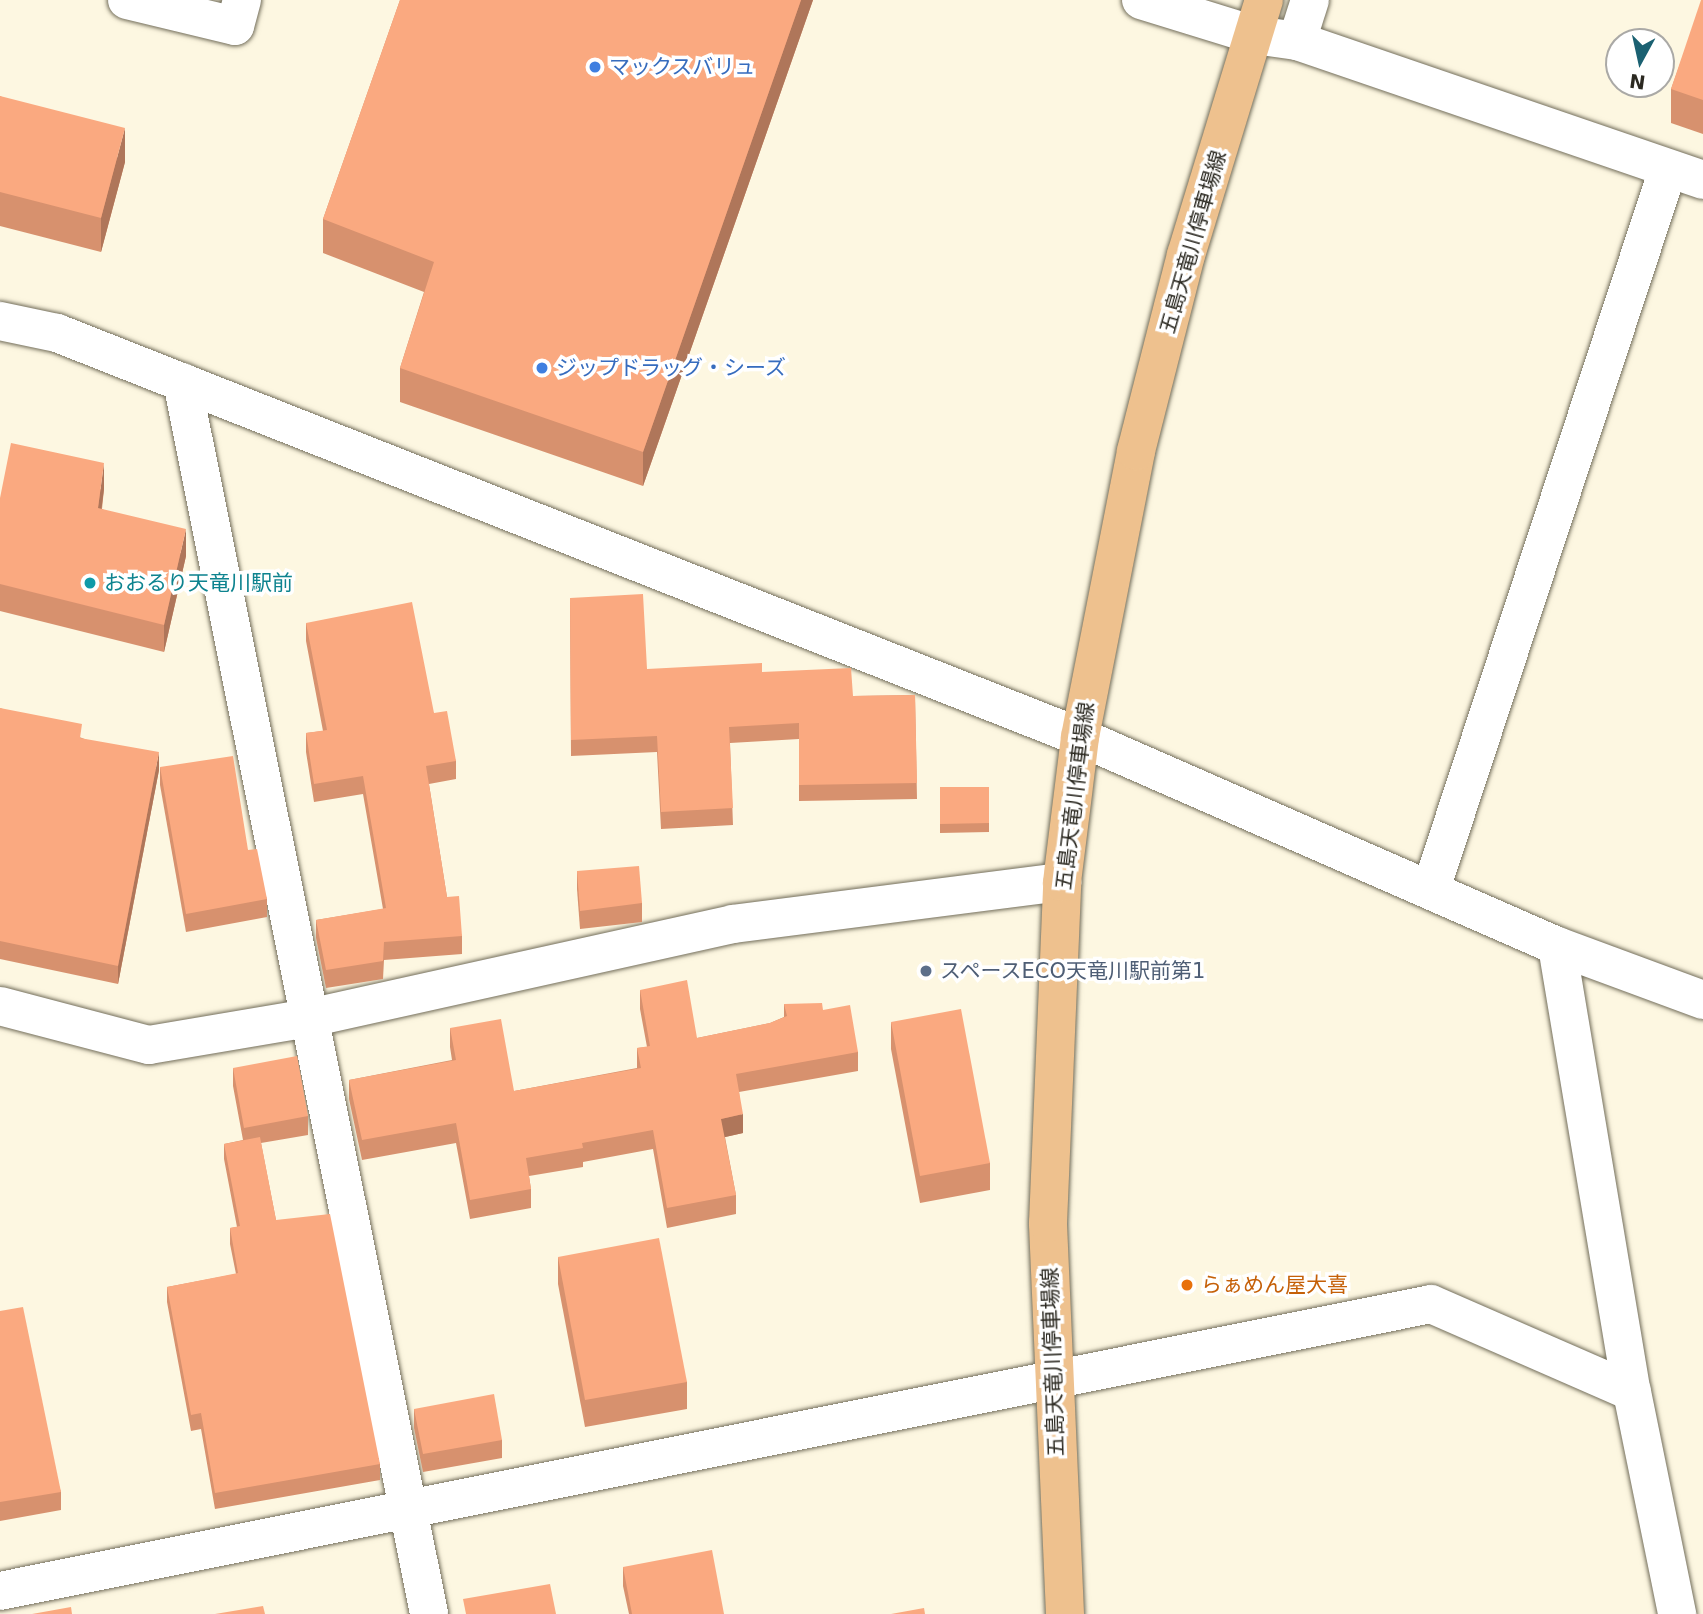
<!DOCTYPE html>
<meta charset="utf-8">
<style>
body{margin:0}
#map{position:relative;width:1703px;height:1614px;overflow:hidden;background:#fdf7e1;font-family:"DejaVu Sans","Noto Sans JP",sans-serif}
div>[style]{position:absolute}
.roads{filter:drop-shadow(0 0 2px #736e5b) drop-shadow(0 0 2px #736e5b)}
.minor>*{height:38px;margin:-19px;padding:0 19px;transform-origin:19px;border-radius:19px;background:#fff}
.major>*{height:38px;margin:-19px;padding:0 19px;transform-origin:19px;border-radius:19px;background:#eec18e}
.wall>*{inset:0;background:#d7916e}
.shaded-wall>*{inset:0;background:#af765a}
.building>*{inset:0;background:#faa980}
.dots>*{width:19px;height:19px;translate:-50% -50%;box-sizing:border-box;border:4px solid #fff;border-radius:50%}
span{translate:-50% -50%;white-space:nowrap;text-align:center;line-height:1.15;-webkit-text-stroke:7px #fff;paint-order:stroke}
.shop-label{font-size:21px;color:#366cbe}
.left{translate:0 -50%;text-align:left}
.street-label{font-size:21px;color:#2b2921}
.culture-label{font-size:21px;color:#0d838f}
.service-label{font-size:21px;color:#4e5e75}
.food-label{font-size:21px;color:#c56008}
.north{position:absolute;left:1605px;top:28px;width:70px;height:70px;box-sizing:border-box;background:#fff;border:2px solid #aaa9a6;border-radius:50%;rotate:188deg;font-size:19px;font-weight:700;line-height:28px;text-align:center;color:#2b2921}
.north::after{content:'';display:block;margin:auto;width:24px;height:32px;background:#1b6172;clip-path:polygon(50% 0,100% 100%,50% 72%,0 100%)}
</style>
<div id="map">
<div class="roads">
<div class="minor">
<i style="left:127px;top:0;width:111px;rotate:13.5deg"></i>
<i style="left:235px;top:26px;width:27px;rotate:-75deg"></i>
<i style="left:1141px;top:0;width:118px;rotate:17.2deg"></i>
<i style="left:1254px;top:35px;width:43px;rotate:7.9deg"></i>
<i style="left:1297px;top:41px;width:429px;rotate:18.9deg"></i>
<i style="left:1297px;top:41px;width:43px;rotate:-72.4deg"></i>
<i style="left:0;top:321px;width:58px;rotate:11.9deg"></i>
<i style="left:57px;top:333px;width:1100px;rotate:21.55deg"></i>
<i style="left:1080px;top:737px;width:521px;rotate:23.66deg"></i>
<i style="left:1557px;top:946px;width:156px;rotate:20.3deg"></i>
<i style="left:182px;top:382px;width:1257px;rotate:78.66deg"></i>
<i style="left:1431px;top:889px;width:758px;rotate:-71.78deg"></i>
<i style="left:1557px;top:946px;width:452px;rotate:80.5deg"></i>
<i style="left:0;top:1006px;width:154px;rotate:14.7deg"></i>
<i style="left:149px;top:1045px;width:162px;rotate:-9.6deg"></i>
<i style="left:309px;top:1018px;width:434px;rotate:-12.5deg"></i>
<i style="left:733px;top:924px;width:332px;rotate:-7.3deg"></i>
<i style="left:0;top:1591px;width:1459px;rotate:-11.34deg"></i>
<i style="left:1431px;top:1304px;width:219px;rotate:23.6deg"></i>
<i style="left:1632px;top:1392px;width:227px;rotate:78.5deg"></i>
</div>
<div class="major">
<i style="left:1065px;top:1614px;width:391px;rotate:-92.5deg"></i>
<i style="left:1048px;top:1223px;width:341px;rotate:-87.6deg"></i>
<i style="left:1062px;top:882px;width:146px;rotate:-82.9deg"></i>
<i style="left:1080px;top:737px;width:291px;rotate:-78.9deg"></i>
<i style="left:1136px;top:451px;width:202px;rotate:-75.7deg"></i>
<i style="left:1186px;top:255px;width:267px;rotate:-73deg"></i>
</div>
</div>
<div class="wall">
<i style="clip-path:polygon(400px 0,813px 0,643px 486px,400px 402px,400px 368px,424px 292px,323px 253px,323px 219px)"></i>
<i style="clip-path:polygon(1703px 0,1703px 134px,1671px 123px,1671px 89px)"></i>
<i style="clip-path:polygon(0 96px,125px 162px,101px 252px,0 226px)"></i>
<i style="clip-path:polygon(104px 489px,102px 509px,186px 556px,164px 652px,0 611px,0 498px)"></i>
<i style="clip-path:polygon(570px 598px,647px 669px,762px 672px,853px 696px,915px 695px,917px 799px,799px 801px,799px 739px,730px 743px,733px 825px,661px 829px,657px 752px,571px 756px)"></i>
<i style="clip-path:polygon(306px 623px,434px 713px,456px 761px,456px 779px,429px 784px,447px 897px,462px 936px,462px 954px,384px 960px,383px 979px,326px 988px,316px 938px,316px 920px,383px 909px,363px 794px,314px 802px,306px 752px,306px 733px,323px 731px,306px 641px)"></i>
<i style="clip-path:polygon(0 708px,82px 738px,159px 770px,118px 984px,0 959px)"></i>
<i style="clip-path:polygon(160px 767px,248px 850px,267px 899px,267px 917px,186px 932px,160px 785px)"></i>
<i style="clip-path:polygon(940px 787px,989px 787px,989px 832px,940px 833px)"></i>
<i style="clip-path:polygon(577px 871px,642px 903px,642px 922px,580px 929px,577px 889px)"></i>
<i style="clip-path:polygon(640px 990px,697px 1038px,770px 1023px,784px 1017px,784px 1004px,823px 1010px,858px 1052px,858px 1071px,739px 1092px,743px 1133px,725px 1137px,736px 1195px,736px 1214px,667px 1228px,653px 1149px,583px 1162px,583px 1167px,529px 1176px,531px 1189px,531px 1208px,470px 1219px,456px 1143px,362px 1160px,349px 1099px,349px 1080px,452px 1060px,450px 1047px,450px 1028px,514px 1091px,637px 1068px,637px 1048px,647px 1047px,640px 1009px)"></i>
<i style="clip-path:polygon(891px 1022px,990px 1163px,990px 1190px,920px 1203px,891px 1049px)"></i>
<i style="clip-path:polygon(233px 1068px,308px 1116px,308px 1135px,261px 1143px,276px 1220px,380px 1464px,380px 1480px,215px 1509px,201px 1429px,191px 1431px,167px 1302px,167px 1287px,236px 1274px,230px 1244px,230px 1228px,237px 1227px,224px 1159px,224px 1144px,243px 1140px,233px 1086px)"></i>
<i style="clip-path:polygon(558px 1257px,687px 1382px,687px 1409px,585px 1427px,558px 1284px)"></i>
<i style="clip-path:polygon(0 1311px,61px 1492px,61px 1510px,0 1521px)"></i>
<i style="clip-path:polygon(414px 1409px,502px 1440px,502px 1458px,423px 1472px,414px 1428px)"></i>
<i style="clip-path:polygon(623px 1567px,724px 1614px,629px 1614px,623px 1586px)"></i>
</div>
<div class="shaded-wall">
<i style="clip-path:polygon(801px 0,813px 0,643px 486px,643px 452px)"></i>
<i style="clip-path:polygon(125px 128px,125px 162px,101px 252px,101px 218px)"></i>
<i style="clip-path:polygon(104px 463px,104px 489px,98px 535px,98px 508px)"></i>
<i style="clip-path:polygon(186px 529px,186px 556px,164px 652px,164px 625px)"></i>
<i style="clip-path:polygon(159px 752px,159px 770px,118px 984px,118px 966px)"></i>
<i style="clip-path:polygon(743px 1114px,743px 1133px,721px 1138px,721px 1119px)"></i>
</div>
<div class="building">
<i style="clip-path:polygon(400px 0,801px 0,643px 452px,400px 368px,434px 262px,323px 219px)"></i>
<i style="clip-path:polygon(1701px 0,1703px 0,1703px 100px,1671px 89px)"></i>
<i style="clip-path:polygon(0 96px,125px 128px,101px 218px,0 192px)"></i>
<i style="clip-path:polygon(11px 443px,104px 463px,98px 508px,186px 529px,164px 625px,0 584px,0 498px)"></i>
<i style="clip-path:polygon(643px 594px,647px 669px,762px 663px,762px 672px,851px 668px,853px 696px,915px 695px,917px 783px,799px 785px,799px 723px,729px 727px,733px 808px,661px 812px,657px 736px,571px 740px,570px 598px)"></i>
<i style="clip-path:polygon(412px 602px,434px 713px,447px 711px,456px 761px,426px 766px,447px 897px,459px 896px,462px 936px,384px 942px,383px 961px,326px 970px,316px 920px,386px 908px,363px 776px,314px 784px,306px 733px,327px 730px,306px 623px)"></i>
<i style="clip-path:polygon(0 708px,82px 724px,80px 738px,159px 752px,118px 966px,0 941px)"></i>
<i style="clip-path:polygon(233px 756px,248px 850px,257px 849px,267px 899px,186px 914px,160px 767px)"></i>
<i style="clip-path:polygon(940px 787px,989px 787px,989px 823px,940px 824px)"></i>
<i style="clip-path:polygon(639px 866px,642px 903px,580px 911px,577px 871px)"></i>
<i style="clip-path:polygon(687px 980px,697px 1038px,770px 1023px,787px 1016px,784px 1004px,822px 1003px,823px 1010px,850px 1005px,858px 1052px,736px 1074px,743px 1114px,721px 1119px,736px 1195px,667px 1208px,653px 1130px,582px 1143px,583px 1148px,526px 1158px,531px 1189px,470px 1200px,456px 1123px,362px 1140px,349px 1080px,456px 1060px,450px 1028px,501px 1019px,514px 1091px,641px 1068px,637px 1048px,650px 1046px,640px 990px)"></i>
<i style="clip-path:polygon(961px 1009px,990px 1163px,920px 1176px,891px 1022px)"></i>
<i style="clip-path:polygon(297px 1056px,308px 1116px,244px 1128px,233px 1068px)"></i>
<i style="clip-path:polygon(260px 1137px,276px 1220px,330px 1214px,380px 1464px,215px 1493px,201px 1413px,191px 1415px,167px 1287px,238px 1273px,230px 1228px,240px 1226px,224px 1144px)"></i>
<i style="clip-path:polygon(659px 1238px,687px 1382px,585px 1400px,558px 1257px)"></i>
<i style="clip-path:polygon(23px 1307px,61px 1492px,0 1502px,0 1311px)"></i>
<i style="clip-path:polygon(494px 1394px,502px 1440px,423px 1454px,414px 1409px)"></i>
<i style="clip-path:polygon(712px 1550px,724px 1614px,632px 1614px,623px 1567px)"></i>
<i style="clip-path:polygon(550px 1584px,556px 1614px,466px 1614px,463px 1599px)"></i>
<i style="clip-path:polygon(263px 1606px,265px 1614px,215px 1614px)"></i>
<i style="clip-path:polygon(71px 1607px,72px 1614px,32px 1614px)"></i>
<i style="clip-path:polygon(924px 1608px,925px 1614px,891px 1614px)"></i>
</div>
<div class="dots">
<i style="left:595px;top:67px;background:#3f7fe0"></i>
<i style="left:542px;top:368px;background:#3f7fe0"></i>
<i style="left:90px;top:583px;background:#0f9aa8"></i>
<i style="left:926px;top:971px;background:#5c6f8a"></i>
<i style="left:1187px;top:1285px;background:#e8710a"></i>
</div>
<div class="shop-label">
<span class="left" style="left:609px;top:67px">マックスバリュ</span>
<span class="left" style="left:556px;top:368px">ジップドラッグ・シーズ</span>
</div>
<div class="street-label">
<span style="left:1193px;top:242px;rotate:-74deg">五島天竜川停車場線</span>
<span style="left:1075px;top:796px;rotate:-83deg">五島天竜川停車場線</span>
<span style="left:1053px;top:1362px;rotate:-92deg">五島天竜川停車場線</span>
</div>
<div class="culture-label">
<span class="left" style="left:104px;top:583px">おおるり天竜川駅前</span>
</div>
<div class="service-label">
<span class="left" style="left:940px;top:971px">スペースECO天竜川駅前第1</span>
</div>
<div class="food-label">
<span class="left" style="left:1201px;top:1285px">らぁめん屋大喜</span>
</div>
<div class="north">N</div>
</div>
